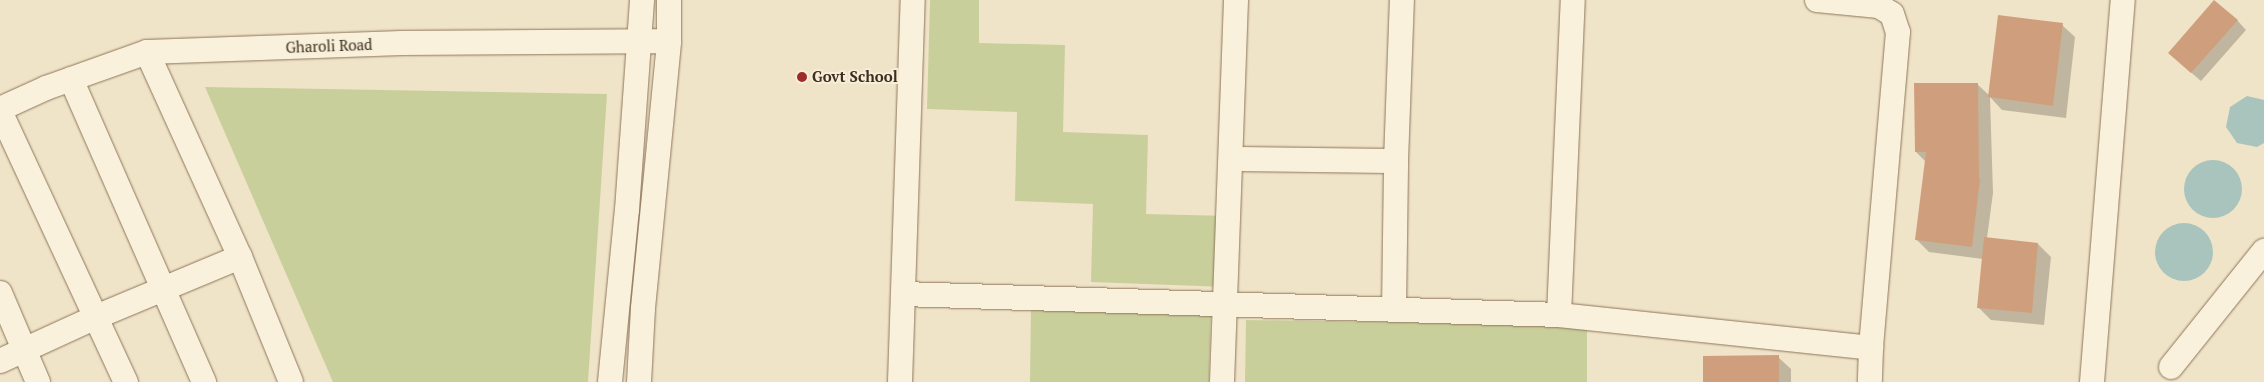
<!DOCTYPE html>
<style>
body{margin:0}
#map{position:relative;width:2264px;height:382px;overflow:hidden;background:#f0e4c8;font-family:"PT Serif",serif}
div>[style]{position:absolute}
.green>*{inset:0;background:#c9cf9b}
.water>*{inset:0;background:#a9c4bc}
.round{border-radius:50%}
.shadow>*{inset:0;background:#0003}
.building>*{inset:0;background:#cf9f7d}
.roads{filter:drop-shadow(0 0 1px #8d765c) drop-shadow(0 0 1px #8d765c)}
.minor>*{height:24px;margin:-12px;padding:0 12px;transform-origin:12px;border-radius:12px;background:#faf1dc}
.dots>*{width:14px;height:14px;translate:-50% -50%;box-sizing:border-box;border:2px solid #f7eed8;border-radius:50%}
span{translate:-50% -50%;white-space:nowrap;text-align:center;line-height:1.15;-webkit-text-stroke:4px #f7eed8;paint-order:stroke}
.street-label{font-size:15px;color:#3d2e20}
.poi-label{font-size:15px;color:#3d2e20;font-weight:700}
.left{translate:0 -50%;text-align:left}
</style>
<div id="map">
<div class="green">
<i style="clip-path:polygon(930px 0,979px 0,979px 43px,1065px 45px,1063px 132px,1148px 135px,1146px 214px,1228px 216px,1226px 287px,1091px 282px,1093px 204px,1015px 201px,1017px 112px,927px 109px)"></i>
<i style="clip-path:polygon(205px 87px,607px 94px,588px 382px,333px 382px)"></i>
<i style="clip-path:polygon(1031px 306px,1211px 310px,1209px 382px,1030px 382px)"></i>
<i style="clip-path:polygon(1246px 320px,1587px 325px,1587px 382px,1245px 382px)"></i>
</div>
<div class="water">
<i style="clip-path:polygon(2247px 96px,2264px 100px,2264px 143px,2257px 147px,2237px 143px,2226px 127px,2230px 107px)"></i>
<i class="round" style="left:2184px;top:160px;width:58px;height:58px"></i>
<i class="round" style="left:2155px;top:223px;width:58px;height:58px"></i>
</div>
<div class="shadow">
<i style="clip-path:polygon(2237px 20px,2246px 30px,2201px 81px,2179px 62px)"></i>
<i style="clip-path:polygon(2062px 25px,2075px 37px,2066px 118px,2002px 110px,1990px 97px,1993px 193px,1987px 238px,2038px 244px,2051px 257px,2044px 325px,1991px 320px,1978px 307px,1983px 259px,1929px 252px,1917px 240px,1926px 162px,1916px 152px,1977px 84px,1990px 96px)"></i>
<i style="clip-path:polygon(1778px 357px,1791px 369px,1791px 382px,1705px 382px)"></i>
</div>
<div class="building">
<i style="clip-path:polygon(2214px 0,2238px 20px,2191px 73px,2168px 53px)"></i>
<i style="clip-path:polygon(1998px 15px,2063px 23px,2053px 106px,1988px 97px)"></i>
<i style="clip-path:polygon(1914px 83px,1978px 83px,1979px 178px,1980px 179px,1972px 247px,1915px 240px,1926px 152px,1915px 152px)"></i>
<i style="clip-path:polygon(1984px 237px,2038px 243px,2032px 313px,1977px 308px)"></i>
<i style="clip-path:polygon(1779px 355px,1779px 382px,1703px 382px,1703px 356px)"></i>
</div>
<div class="roads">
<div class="minor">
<i style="left:1817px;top:0;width:62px;rotate:5.5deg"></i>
<i style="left:1879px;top:6px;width:15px;rotate:32deg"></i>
<i style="left:1892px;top:14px;width:19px;rotate:72deg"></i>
<i style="left:1898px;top:32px;width:317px;rotate:94.9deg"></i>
<i style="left:1871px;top:348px;width:34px;rotate:92deg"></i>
<i style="left:147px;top:52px;width:225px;rotate:65.6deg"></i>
<i style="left:240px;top:257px;width:135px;rotate:67.8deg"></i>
<i style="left:71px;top:79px;width:331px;rotate:66.3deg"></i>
<i style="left:0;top:109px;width:51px;rotate:-24.5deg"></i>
<i style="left:46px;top:88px;width:107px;rotate:-19.6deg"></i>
<i style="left:147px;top:52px;width:255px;rotate:-2deg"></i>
<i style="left:402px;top:43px;width:267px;rotate:-0.4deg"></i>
<i style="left:0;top:111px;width:299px;rotate:65.1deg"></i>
<i style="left:1232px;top:159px;width:164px;rotate:0.7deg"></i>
<i style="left:0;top:293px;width:97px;rotate:66.9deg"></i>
<i style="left:903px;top:294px;width:656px;rotate:1.83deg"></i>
<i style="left:1559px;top:315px;width:315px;rotate:-87.5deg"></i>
<i style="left:1394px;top:310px;width:149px;rotate:-89.2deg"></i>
<i style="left:1396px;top:161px;width:161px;rotate:-87.9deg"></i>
<i style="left:1559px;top:315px;width:314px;rotate:6deg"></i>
<i style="left:0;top:361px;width:106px;rotate:-24.6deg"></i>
<i style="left:96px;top:317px;width:156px;rotate:-22.6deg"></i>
<i style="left:2171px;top:367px;width:149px;rotate:-51.3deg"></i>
<i style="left:610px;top:382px;width:173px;rotate:-84.4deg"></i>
<i style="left:627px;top:210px;width:211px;rotate:-85.9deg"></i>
<i style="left:639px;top:382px;width:74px;rotate:-86.9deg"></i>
<i style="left:643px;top:308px;width:268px;rotate:-84.4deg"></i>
<i style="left:669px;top:41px;width:41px;rotate:-90deg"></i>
<i style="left:900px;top:382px;width:382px;rotate:-88.1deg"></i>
<i style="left:1222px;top:382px;width:382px;rotate:-87.9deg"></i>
<i style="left:2092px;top:382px;width:383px;rotate:-85.4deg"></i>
</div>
</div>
<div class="dots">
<i style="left:802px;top:77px;background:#9e2a2b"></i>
</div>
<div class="street-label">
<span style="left:329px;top:46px;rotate:-2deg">Gharoli Road</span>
</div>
<div class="poi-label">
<span class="left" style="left:812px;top:77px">Govt School</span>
</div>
</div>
